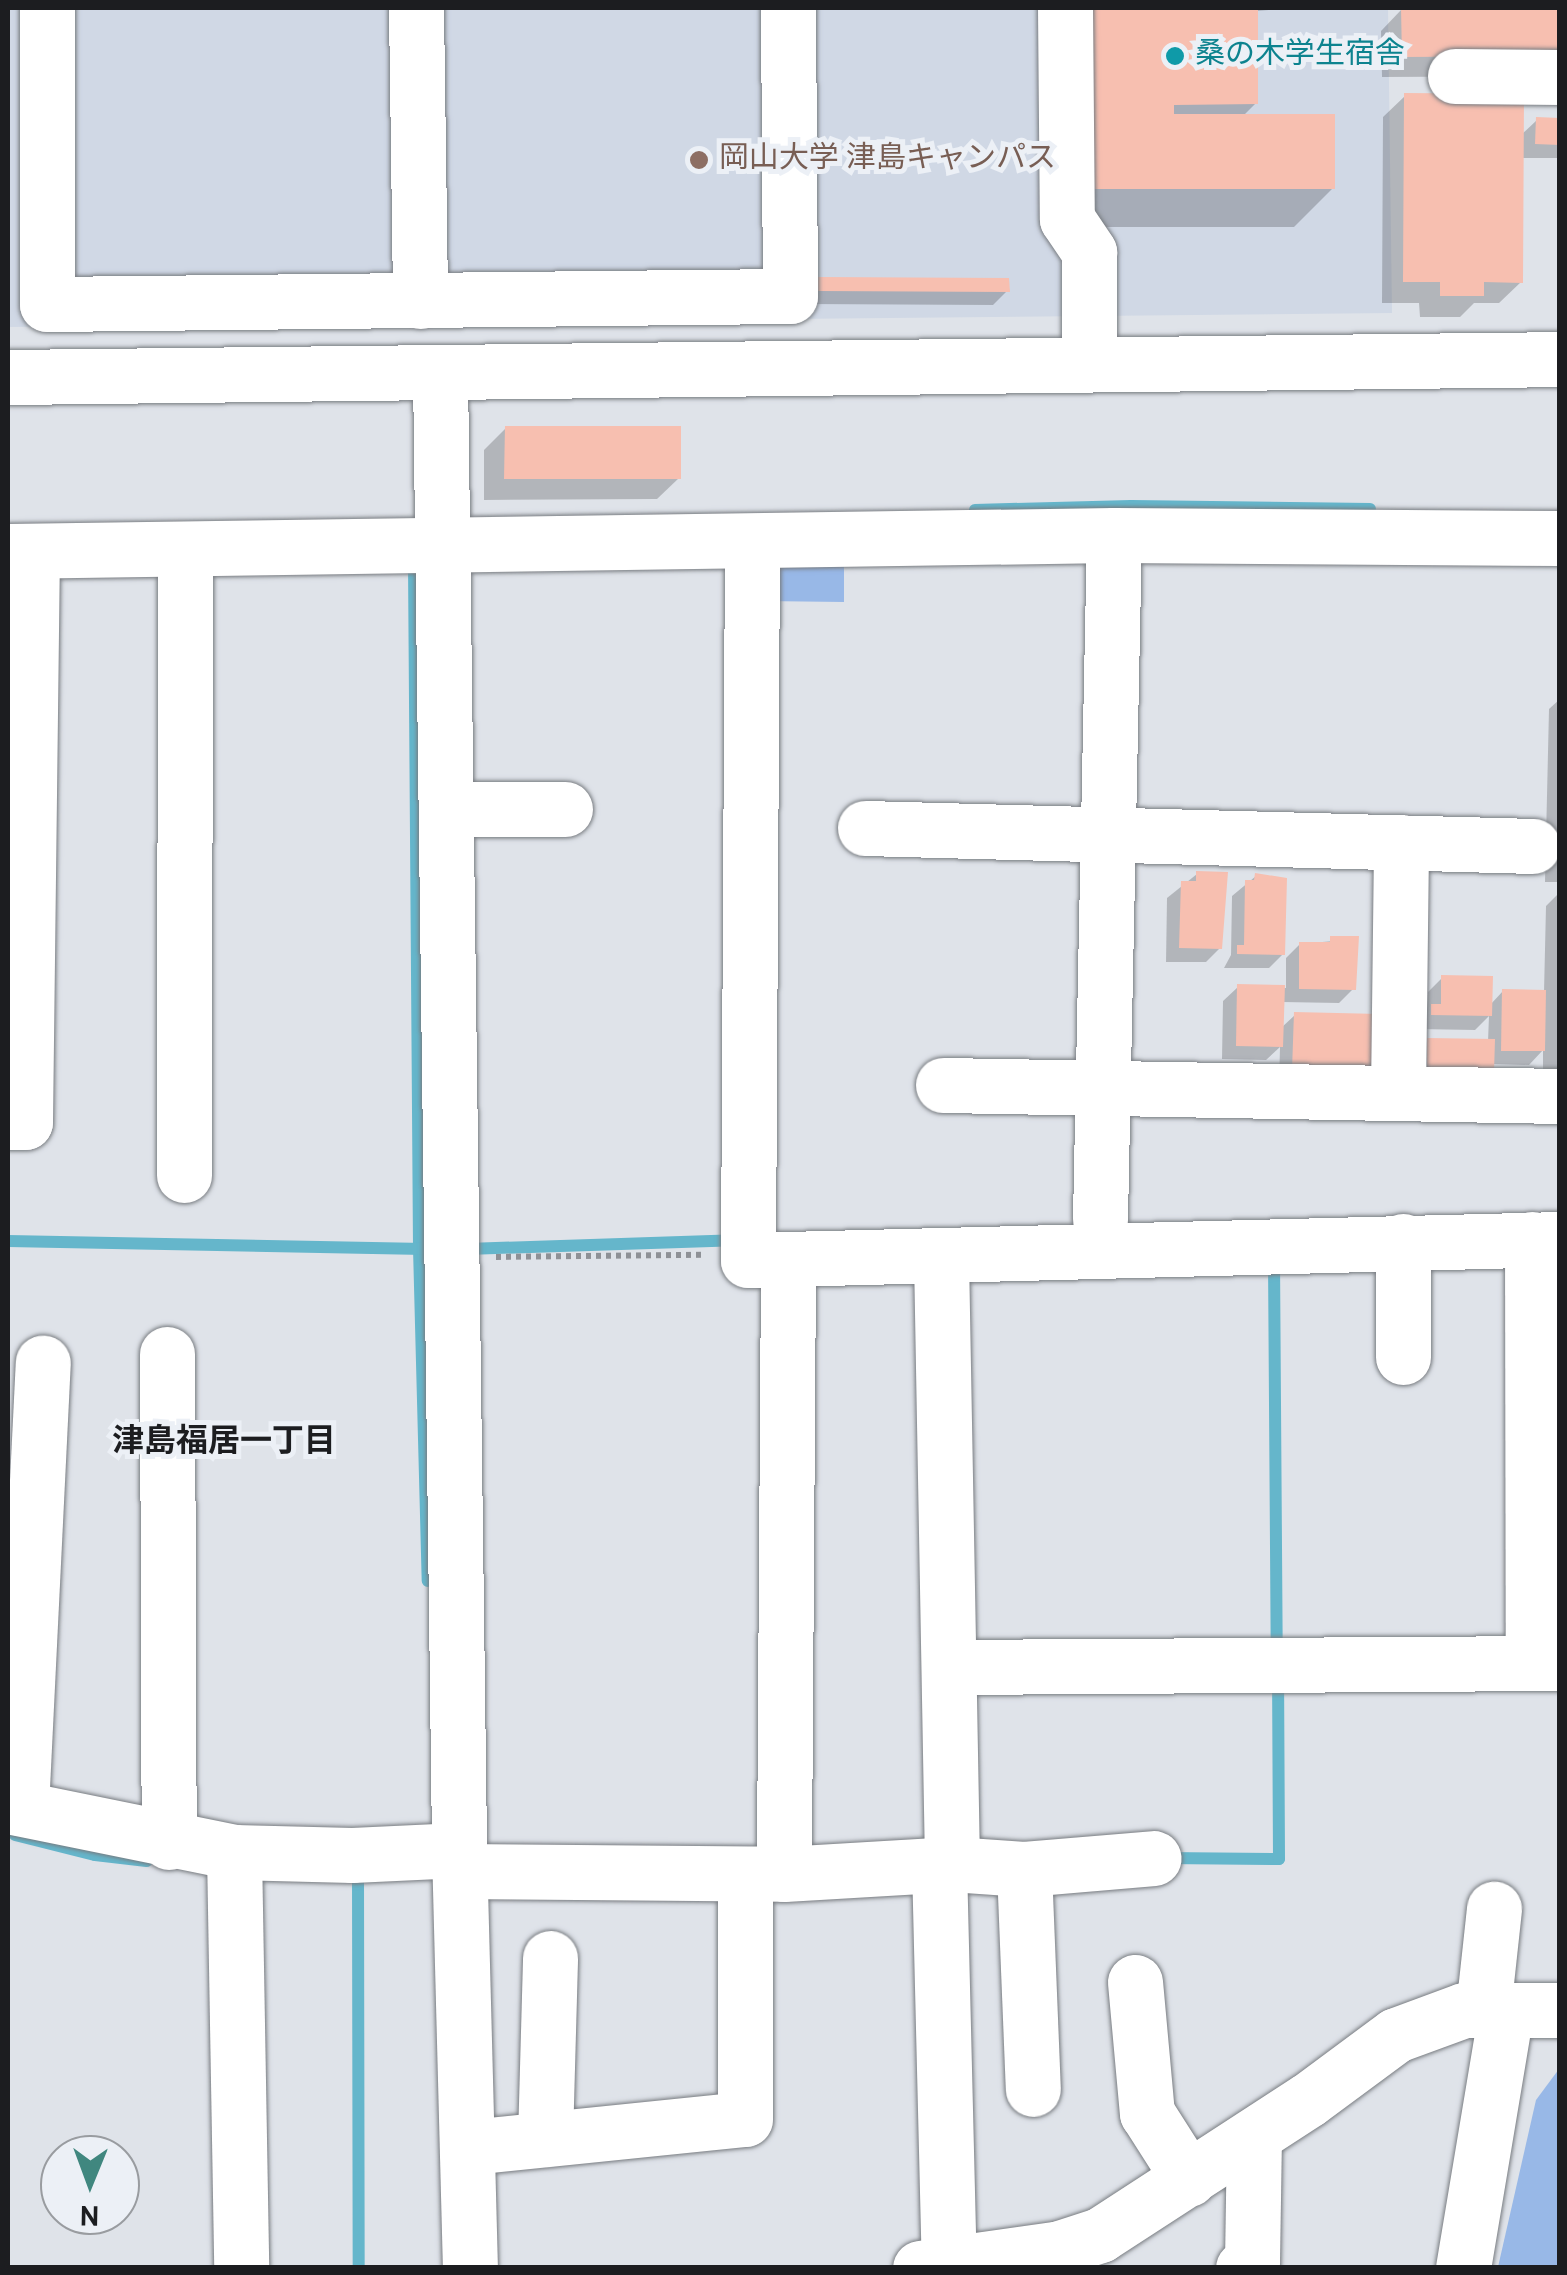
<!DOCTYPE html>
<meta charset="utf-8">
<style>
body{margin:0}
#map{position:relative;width:1567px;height:2275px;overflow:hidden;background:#dfe3e9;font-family:Overpass,"Noto Sans JP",sans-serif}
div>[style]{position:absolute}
.built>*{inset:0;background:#d0d8e5}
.green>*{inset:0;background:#98b8e7}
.shadow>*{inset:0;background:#0003}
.stream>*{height:12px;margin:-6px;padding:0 6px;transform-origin:6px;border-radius:6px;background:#65b6cb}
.building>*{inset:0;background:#f7bfb0}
.path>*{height:6px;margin-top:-3px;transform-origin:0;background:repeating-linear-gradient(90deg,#8e9196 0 5px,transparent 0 10px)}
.roads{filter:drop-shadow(0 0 2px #787c81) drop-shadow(0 0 2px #787c81)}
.minor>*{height:55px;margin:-27.5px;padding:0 27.5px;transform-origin:27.5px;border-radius:27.5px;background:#fff}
.dots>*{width:28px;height:28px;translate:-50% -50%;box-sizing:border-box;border:5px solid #ecf0f6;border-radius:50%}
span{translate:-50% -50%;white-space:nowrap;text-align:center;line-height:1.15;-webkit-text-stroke:10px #ecf0f6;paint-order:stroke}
.culture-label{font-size:30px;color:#0d838f}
.left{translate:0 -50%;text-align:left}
.education-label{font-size:30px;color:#785e54}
.neighbourhood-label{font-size:32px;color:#1c1d20;font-weight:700}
.frame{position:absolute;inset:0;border:10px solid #1c1d20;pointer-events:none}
.north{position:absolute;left:40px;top:2135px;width:100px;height:100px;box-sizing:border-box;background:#ecf0f6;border:2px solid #999ca0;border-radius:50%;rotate:181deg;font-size:28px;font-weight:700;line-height:40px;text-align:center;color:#1c1d20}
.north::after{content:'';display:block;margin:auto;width:35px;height:45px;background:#40877f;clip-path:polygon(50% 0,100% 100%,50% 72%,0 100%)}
</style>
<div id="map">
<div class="built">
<i style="clip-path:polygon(8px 8px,1388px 8px,1392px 313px,8px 327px)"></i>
</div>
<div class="green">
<i style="clip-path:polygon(844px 552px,844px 602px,760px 601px,760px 568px)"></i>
<i style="clip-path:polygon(1559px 2069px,1559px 2267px,1498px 2267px,1536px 2100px)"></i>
</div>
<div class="shadow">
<i style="clip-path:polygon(1046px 8px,1295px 8px,1256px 11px,1256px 103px,1242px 117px,1333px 188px,1294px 227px,1054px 227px)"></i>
<i style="clip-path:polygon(1560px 8px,1560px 76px,1382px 77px,1381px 31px,1402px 9px)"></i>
<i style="clip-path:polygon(1405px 96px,1521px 135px,1537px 120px,1560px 120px,1560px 158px,1521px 158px,1521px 282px,1499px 303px,1474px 303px,1460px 317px,1420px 317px,1419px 303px,1382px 303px,1383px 117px)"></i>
<i style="clip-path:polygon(819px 279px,1007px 291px,993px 305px,805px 304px,805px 294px)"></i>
<i style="clip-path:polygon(506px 428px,679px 478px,657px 499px,484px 500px,484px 450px)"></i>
<i style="clip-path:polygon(1560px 699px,1560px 882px,1545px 882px,1549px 709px)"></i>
<i style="clip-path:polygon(1197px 874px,1220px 948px,1206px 962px,1166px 962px,1167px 898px)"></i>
<i style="clip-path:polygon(1256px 876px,1283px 954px,1269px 968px,1224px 968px,1231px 955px,1232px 896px)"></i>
<i style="clip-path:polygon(1560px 892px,1560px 1078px,1543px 1078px,1543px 1050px,1529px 1065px,1492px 1064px,1414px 1083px,1414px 1054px,1428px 1040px,1488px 1041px,1489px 1016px,1475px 1030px,1417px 1029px,1418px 1020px,1427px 1010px,1428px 992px,1442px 978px,1490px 1005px,1503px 991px,1544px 992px,1546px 906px)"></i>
<i style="clip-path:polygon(1356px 939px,1353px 989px,1339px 1003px,1282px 1002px,1281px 1028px,1295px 1015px,1377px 1016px,1279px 1085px,1280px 1047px,1266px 1060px,1222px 1059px,1223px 1001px,1238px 987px,1286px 988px,1286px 958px,1300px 944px)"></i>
</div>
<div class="stream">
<i style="left:975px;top:510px;width:156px;rotate:-1.5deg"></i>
<i style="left:1131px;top:506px;width:239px;rotate:0.7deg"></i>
<i style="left:414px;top:564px;width:684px;rotate:89.58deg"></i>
<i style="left:419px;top:1248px;width:333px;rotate:88.5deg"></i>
<i style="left:8px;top:1241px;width:417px;rotate:1.1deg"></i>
<i style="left:467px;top:1249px;width:267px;rotate:-1.9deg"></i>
<i style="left:1274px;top:1260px;width:390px;rotate:89.6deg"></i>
<i style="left:15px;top:1835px;width:82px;rotate:14deg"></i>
<i style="left:95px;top:1855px;width:52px;rotate:6.6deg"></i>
<i style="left:1164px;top:1858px;width:115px;rotate:0.5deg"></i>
<i style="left:1279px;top:1859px;width:184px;rotate:-90.3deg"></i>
<i style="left:358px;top:1877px;width:391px;rotate:89.9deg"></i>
</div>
<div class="building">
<i style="clip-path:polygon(1091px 8px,1258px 8px,1258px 104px,1174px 105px,1174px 114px,1335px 114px,1335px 189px,1092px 189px)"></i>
<i style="clip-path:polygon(1401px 8px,1560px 8px,1560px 56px,1402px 57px)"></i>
<i style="clip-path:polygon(1404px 93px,1524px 94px,1523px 283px,1484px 282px,1484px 296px,1440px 296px,1440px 282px,1403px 282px)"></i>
<i style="clip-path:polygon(1536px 117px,1560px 118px,1560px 145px,1535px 144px)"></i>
<i style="clip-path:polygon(818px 277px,1009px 278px,1010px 292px,818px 291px)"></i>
<i style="clip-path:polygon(505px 426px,681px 426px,681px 479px,504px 479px)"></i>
<i style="clip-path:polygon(1196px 871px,1228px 872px,1222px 949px,1179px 948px,1181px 881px,1196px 881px)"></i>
<i style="clip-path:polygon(1255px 873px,1287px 878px,1285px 955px,1237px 954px,1237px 945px,1244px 945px,1245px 880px,1254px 880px)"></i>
<i style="clip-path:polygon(1330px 936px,1359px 936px,1356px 990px,1299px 989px,1299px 942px,1330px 942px)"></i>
<i style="clip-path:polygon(1441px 975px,1493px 976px,1492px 1016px,1431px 1015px,1431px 1004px,1441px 1004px)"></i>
<i style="clip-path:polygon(1237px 984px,1285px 985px,1283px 1047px,1236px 1046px)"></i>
<i style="clip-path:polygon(1502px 989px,1546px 990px,1545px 1051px,1501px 1051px)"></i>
<i style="clip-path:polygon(1294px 1012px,1380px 1014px,1379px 1074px,1292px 1071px)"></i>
<i style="clip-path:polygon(1427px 1038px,1495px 1039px,1494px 1072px,1427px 1070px)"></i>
</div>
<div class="path">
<i style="left:496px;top:1257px;width:208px;rotate:-0.6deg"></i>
</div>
<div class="roads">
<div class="minor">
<i style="left:47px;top:8px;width:296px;rotate:90deg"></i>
<i style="left:47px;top:304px;width:743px;rotate:-0.62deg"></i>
<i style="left:790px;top:296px;width:288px;rotate:-90.4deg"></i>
<i style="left:416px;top:8px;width:293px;rotate:89.2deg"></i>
<i style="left:1065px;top:8px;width:211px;rotate:89.5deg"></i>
<i style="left:1067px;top:219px;width:40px;rotate:56deg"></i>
<i style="left:1089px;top:252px;width:112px;rotate:90deg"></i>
<i style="left:1455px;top:76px;width:105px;rotate:0.5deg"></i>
<i style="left:440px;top:372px;width:1478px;rotate:89.26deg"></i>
<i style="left:459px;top:1850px;width:418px;rotate:88.5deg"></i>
<i style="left:8px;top:377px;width:1552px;rotate:-0.66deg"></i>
<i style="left:752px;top:543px;width:717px;rotate:90.32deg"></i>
<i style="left:748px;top:1260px;width:812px;rotate:-1.48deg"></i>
<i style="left:8px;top:551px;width:1106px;rotate:-0.83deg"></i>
<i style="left:1114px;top:535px;width:446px;rotate:0.4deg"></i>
<i style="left:446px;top:809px;width:119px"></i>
<i style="left:865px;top:828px;width:668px;rotate:1.54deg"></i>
<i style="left:943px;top:1085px;width:617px;rotate:1.02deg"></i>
<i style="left:1398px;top:1093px;width:251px;rotate:-89.3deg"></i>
<i style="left:8px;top:1122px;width:17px"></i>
<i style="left:25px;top:1122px;width:571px;rotate:-89.3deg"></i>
<i style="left:184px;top:1175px;width:626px;rotate:-89.91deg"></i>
<i style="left:1100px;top:1219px;width:684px;rotate:-88.83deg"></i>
<i style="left:1532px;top:1239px;width:423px;rotate:89.9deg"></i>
<i style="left:1403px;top:1241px;width:116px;rotate:90deg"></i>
<i style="left:941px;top:1257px;width:607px;rotate:88.96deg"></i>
<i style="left:167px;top:1354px;width:488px;rotate:89.8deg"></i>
<i style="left:949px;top:1667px;width:611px;rotate:-0.38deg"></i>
<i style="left:8px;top:1806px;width:231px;rotate:11.5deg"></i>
<i style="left:234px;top:1852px;width:118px;rotate:1.5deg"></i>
<i style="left:352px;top:1855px;width:107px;rotate:-2.7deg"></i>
<i style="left:21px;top:1808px;width:446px;rotate:-87.2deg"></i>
<i style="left:234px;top:1852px;width:416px;rotate:89deg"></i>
<i style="left:784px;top:1855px;width:595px;rotate:-89.61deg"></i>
<i style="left:939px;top:1864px;width:399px;rotate:88.6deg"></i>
<i style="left:1024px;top:1869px;width:220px;rotate:87.7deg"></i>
<i style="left:459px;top:1871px;width:325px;rotate:0.5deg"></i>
<i style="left:784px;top:1874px;width:168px;rotate:-3.4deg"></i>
<i style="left:952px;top:1864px;width:72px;rotate:4deg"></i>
<i style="left:1024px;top:1869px;width:130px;rotate:-4.8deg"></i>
<i style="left:1135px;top:1982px;width:132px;rotate:84.8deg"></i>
<i style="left:1147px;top:2113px;width:78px;rotate:57.5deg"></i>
<i style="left:1483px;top:2010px;width:102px;rotate:-83.8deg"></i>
<i style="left:545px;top:2139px;width:181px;rotate:-88.4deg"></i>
<i style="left:469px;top:2147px;width:277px;rotate:-5.8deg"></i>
<i style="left:745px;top:2119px;width:245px;rotate:-90deg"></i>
<i style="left:920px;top:2268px;width:141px;rotate:-8.1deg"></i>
<i style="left:1060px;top:2248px;width:42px;rotate:-18deg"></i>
<i style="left:1100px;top:2235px;width:248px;rotate:-33deg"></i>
<i style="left:1308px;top:2100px;width:109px;rotate:-36.5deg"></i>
<i style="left:1396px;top:2035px;width:72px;rotate:-20.2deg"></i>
<i style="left:1464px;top:2010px;width:42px"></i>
<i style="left:1243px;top:2268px;width:11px;rotate:-34deg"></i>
<i style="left:1252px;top:2262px;width:126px;rotate:-89.1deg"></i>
<i style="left:1463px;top:2268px;width:262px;rotate:-80.5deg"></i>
<i style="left:1506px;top:2010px;width:54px"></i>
</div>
</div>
<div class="dots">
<i style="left:1175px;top:56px;background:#0f9aa8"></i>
<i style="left:699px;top:160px;background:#8d6e63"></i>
</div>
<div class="culture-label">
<span class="left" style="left:1195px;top:56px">桑の木学生宿舎</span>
</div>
<div class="education-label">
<span class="left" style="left:719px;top:160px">岡山大学 津島キャンパス</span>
</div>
<div class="neighbourhood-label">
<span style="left:224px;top:1443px">津島福居一丁目</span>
</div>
<div class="frame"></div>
<div class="north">N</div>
</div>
